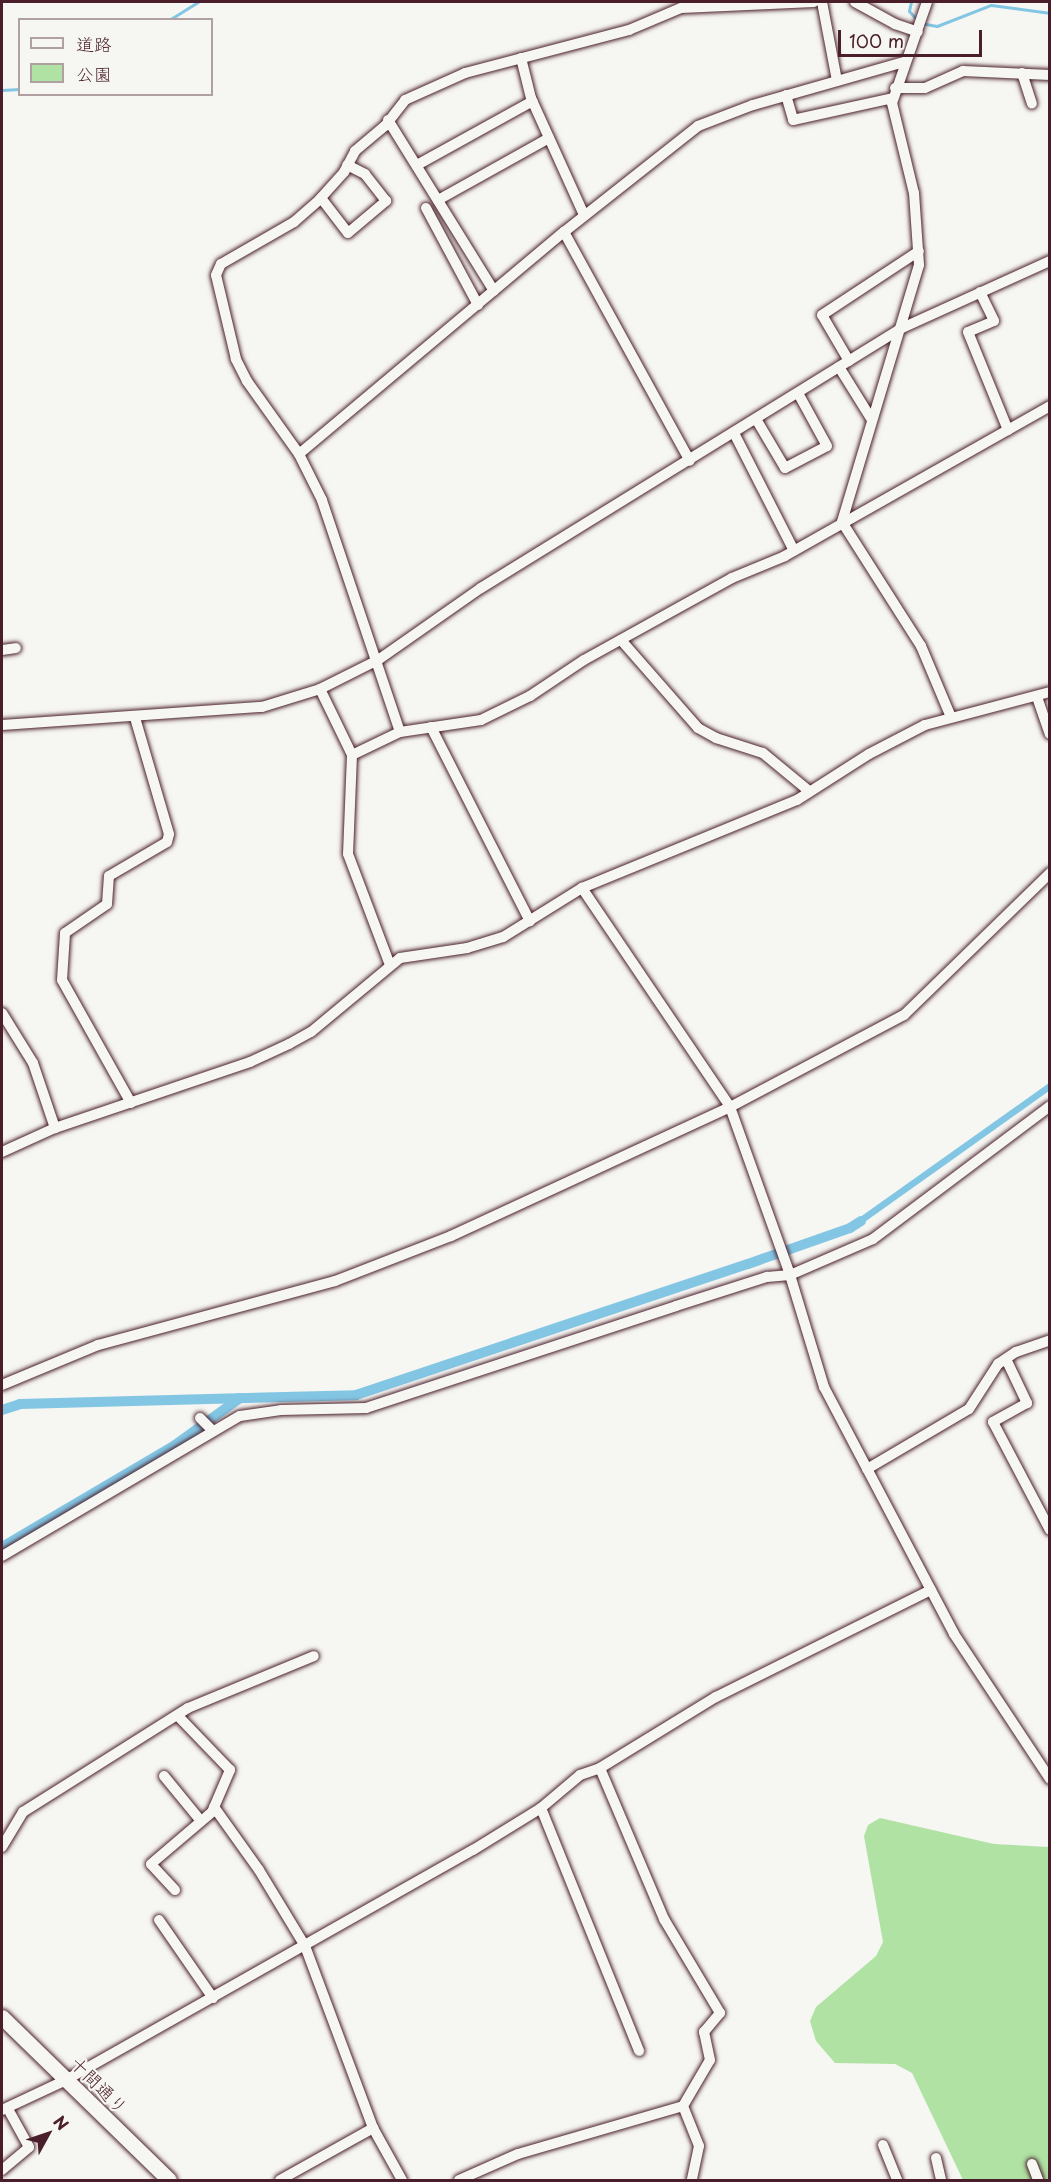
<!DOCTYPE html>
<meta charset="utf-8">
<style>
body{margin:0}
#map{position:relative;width:1051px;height:2182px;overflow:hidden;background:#f6f6f2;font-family:"Playpen Sans","Klee One",sans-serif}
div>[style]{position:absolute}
.green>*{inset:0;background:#afe2a3}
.water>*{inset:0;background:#83c6e4}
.stream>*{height:3px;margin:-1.5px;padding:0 1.5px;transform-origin:1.5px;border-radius:1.5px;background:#83c6e4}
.canal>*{height:10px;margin:-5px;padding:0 5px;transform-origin:5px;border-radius:5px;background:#83c6e4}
.roads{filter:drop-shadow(0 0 2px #4a1f2b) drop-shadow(0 0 2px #4a1f2b)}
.street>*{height:10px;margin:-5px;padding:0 5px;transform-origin:5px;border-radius:5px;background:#f6f6f2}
.secondary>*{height:15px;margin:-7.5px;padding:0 7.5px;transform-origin:7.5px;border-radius:7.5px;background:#f6f6f2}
span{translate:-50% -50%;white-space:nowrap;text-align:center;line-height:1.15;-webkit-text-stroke:4.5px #f6f6f2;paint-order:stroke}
.street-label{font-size:18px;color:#4a1f2b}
.frame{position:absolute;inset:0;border:3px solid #4a1f2b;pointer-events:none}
.legend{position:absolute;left:18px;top:18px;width:195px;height:78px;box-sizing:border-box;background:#f6f6f2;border:2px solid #b1a0a2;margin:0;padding:8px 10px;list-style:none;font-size:18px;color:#4a1f2b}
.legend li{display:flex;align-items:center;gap:12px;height:30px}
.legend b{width:30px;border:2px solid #b1a0a2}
.north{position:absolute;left:18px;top:2104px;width:60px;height:60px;-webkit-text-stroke:4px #f6f6f2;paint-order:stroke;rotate:50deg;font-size:16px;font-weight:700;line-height:24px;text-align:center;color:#4a1f2b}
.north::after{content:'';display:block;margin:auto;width:21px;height:27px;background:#4a1f2b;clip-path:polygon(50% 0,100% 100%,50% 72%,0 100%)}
.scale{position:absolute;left:838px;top:30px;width:144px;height:27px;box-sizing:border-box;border:3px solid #4a1f2b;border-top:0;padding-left:8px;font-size:18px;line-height:21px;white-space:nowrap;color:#4a1f2b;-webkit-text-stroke:4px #f6f6f2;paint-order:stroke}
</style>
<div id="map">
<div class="green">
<i style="clip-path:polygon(880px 1818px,994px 1844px,1049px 1847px,1049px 2180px,963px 2180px,912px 2073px,895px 2064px,835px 2063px,816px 2041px,810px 2021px,816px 2007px,876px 1956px,883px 1942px,864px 1836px,868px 1825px)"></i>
</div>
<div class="water">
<i style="clip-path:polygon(1049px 1083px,1049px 1091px,852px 1231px,849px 1225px)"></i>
</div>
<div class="stream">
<i style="left:911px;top:2px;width:9px;rotate:103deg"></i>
<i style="left:909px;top:11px;width:16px;rotate:47deg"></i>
<i style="left:920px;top:23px;width:17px;rotate:10deg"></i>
<i style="left:937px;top:26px;width:58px;rotate:-21.3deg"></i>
<i style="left:991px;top:5px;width:60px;rotate:7.7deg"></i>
<i style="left:169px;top:20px;width:34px;rotate:-32deg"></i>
<i style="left:2px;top:90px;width:18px;rotate:-3deg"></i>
</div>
<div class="canal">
<i style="left:2px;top:1410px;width:19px;rotate:-18deg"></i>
<i style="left:20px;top:1404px;width:336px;rotate:-1.5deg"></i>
<i style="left:356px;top:1395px;width:413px;rotate:-18.5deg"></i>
<i style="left:748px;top:1264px;width:108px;rotate:-19.4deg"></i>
<i style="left:850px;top:1228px;width:13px;rotate:-32deg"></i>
<i style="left:2px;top:1547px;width:201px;rotate:-30.5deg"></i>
<i style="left:175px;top:1445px;width:80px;rotate:-35.9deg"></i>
</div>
<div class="roads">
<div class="street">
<i style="left:822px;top:2px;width:80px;rotate:79.2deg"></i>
<i style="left:855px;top:2px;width:46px;rotate:28.8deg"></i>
<i style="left:895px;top:24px;width:24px;rotate:19deg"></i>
<i style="left:927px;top:2px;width:107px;rotate:109.1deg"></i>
<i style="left:892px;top:103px;width:93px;rotate:76.3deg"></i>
<i style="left:914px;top:193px;width:72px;rotate:86deg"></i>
<i style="left:919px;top:265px;width:268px;rotate:106.7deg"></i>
<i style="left:842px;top:522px;width:147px;rotate:57.5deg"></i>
<i style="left:921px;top:646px;width:77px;rotate:67.1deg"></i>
<i style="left:521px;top:58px;width:41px;rotate:76deg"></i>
<i style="left:531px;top:98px;width:128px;rotate:65.6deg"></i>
<i style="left:1022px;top:73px;width:32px;rotate:72deg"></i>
<i style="left:895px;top:88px;width:30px"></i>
<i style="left:925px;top:88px;width:42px;rotate:-24.1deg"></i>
<i style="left:963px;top:71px;width:87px;rotate:2.6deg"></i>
<i style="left:786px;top:95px;width:26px;rotate:74deg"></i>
<i style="left:793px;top:120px;width:102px;rotate:-12.4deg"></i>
<i style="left:388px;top:120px;width:201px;rotate:58.2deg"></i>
<i style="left:417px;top:165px;width:132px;rotate:-28.9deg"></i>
<i style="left:321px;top:198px;width:44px;rotate:52.4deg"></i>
<i style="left:348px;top:233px;width:50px;rotate:-40.1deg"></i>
<i style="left:386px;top:201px;width:34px;rotate:-128deg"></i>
<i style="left:365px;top:174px;width:20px;rotate:-153deg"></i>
<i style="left:438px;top:200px;width:127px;rotate:-29.2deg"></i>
<i style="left:426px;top:208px;width:110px;rotate:61.8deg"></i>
<i style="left:564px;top:232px;width:261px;rotate:61.2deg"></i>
<i style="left:980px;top:292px;width:32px;rotate:64deg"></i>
<i style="left:994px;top:321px;width:28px;rotate:157deg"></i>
<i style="left:968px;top:332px;width:106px;rotate:67.8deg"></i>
<i style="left:849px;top:361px;width:53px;rotate:-120.4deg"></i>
<i style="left:822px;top:315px;width:116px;rotate:-33.4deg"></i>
<i style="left:839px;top:367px;width:62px;rotate:58.1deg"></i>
<i style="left:756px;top:419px;width:57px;rotate:59.4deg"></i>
<i style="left:785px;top:468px;width:47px;rotate:-27.6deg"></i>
<i style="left:827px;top:446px;width:60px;rotate:-118.7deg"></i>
<i style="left:734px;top:433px;width:132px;rotate:63deg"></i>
<i style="left:299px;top:454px;width:346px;rotate:-40deg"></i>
<i style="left:564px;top:232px;width:171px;rotate:-38.3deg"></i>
<i style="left:698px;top:126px;width:59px;rotate:-20.9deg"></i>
<i style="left:753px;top:105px;width:157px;rotate:-15.9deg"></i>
<i style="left:621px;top:640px;width:117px;rotate:48.8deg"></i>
<i style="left:698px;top:728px;width:21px;rotate:29deg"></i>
<i style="left:716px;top:738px;width:49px;rotate:17.7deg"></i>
<i style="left:763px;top:753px;width:60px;rotate:39.6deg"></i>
<i style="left:2px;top:650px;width:14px;rotate:-8deg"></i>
<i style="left:320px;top:689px;width:73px;rotate:64.1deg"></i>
<i style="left:352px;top:755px;width:99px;rotate:92.3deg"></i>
<i style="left:348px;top:854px;width:119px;rotate:69.3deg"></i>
<i style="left:1037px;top:697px;width:39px;rotate:71deg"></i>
<i style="left:2px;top:725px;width:261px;rotate:-4deg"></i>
<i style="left:262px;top:707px;width:61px;rotate:-17.2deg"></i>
<i style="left:320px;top:689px;width:65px;rotate:-26.6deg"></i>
<i style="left:378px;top:660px;width:126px;rotate:-35deg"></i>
<i style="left:481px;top:588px;width:493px;rotate:-31.7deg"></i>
<i style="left:900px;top:329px;width:165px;rotate:-24.4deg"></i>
<i style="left:431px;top:727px;width:218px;rotate:63deg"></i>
<i style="left:400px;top:732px;width:245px;rotate:-108.6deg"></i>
<i style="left:322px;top:500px;width:51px;rotate:-116.6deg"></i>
<i style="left:299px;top:454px;width:90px;rotate:-125.5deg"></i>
<i style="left:247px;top:381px;width:25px;rotate:-117deg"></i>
<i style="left:236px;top:359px;width:86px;rotate:-103.4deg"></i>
<i style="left:216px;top:275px;width:12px;rotate:-66deg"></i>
<i style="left:221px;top:264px;width:84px;rotate:-29.9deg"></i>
<i style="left:294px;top:222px;width:33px;rotate:-41deg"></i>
<i style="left:319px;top:200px;width:38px;rotate:-48deg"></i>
<i style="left:344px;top:172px;width:24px;rotate:-62deg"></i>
<i style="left:355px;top:151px;width:39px;rotate:-40deg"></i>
<i style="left:385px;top:126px;width:33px;rotate:-52deg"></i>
<i style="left:405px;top:100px;width:66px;rotate:-24.2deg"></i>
<i style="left:465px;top:73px;width:170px;rotate:-14.7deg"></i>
<i style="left:629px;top:30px;width:56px;rotate:-22.9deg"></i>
<i style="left:681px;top:8px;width:133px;rotate:-2.6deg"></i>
<i style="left:352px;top:755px;width:53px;rotate:-25.6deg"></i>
<i style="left:400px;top:732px;width:82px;rotate:-8.4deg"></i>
<i style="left:481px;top:720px;width:55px;rotate:-26.1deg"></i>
<i style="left:530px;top:696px;width:65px;rotate:-33.7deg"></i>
<i style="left:584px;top:660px;width:169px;rotate:-29deg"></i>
<i style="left:732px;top:578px;width:57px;rotate:-22.5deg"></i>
<i style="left:785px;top:556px;width:305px;rotate:-29.5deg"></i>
<i style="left:582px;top:888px;width:264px;rotate:55.9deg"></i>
<i style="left:730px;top:1107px;width:178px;rotate:70.3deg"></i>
<i style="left:790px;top:1275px;width:117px;rotate:73.1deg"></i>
<i style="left:824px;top:1387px;width:279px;rotate:62.2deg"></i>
<i style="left:954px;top:1634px;width:174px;rotate:56.5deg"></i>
<i style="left:2px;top:1013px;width:59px;rotate:58.2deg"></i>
<i style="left:33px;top:1063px;width:69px;rotate:71.3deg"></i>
<i style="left:131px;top:1103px;width:141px;rotate:-119.3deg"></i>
<i style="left:62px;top:980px;width:47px;rotate:-86.3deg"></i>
<i style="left:65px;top:933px;width:51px;rotate:-34.6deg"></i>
<i style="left:107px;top:904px;width:28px;rotate:-86deg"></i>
<i style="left:109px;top:876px;width:67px;rotate:-30.4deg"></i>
<i style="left:167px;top:842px;width:8px;rotate:-76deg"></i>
<i style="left:169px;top:834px;width:121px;rotate:-106.3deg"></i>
<i style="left:2px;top:1152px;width:58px;rotate:-24.4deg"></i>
<i style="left:55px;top:1128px;width:206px;rotate:-18.7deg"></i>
<i style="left:250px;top:1062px;width:43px;rotate:-24.8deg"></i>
<i style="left:289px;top:1044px;width:25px;rotate:-29deg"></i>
<i style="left:311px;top:1032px;width:116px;rotate:-39.7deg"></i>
<i style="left:400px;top:958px;width:68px;rotate:-8.5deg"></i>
<i style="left:467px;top:948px;width:38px;rotate:-17deg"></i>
<i style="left:503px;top:937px;width:93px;rotate:-31.8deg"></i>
<i style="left:582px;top:888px;width:232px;rotate:-22.3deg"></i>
<i style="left:797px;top:800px;width:85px;rotate:-32.6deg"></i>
<i style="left:869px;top:754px;width:63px;rotate:-27.4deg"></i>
<i style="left:925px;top:725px;width:129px;rotate:-14.8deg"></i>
<i style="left:1006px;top:1359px;width:49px;rotate:64.5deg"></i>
<i style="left:1027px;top:1403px;width:39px;rotate:151deg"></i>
<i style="left:993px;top:1422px;width:122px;rotate:62.2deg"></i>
<i style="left:2px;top:1385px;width:104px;rotate:-22.6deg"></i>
<i style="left:98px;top:1345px;width:245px;rotate:-15.1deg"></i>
<i style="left:335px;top:1281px;width:124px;rotate:-21.2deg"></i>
<i style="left:451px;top:1236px;width:307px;rotate:-24.8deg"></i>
<i style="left:730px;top:1107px;width:197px;rotate:-27.9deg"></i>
<i style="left:904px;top:1015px;width:204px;rotate:-44.2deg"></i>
<i style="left:200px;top:1418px;width:18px;rotate:45deg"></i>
<i style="left:867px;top:1469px;width:118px;rotate:-30.5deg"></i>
<i style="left:969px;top:1409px;width:54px;rotate:-57.2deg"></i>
<i style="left:998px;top:1364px;width:22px;rotate:-34deg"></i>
<i style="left:1016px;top:1352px;width:36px;rotate:-19deg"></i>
<i style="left:2px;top:1556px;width:276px;rotate:-30.5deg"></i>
<i style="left:240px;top:1416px;width:41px;rotate:-8.3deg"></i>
<i style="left:281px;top:1410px;width:85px;rotate:-1.3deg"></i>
<i style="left:366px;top:1408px;width:326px;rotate:-18.2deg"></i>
<i style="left:676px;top:1306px;width:96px;rotate:-17.7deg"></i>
<i style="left:767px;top:1277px;width:23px;rotate:-5deg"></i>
<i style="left:790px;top:1275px;width:90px;rotate:-23.4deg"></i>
<i style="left:873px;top:1239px;width:221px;rotate:-36.9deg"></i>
<i style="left:164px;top:1776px;width:58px;rotate:50.6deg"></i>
<i style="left:214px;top:1807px;width:77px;rotate:54.5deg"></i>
<i style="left:259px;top:1870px;width:89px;rotate:58.8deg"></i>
<i style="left:305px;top:1946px;width:194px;rotate:69.5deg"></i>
<i style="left:373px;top:2128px;width:60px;rotate:60.9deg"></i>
<i style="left:541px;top:1808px;width:262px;rotate:68deg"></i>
<i style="left:2px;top:1847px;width:41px;rotate:-59deg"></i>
<i style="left:23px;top:1812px;width:195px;rotate:-32.2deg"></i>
<i style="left:188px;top:1708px;width:136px;rotate:-22.4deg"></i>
<i style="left:175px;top:1890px;width:35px;rotate:-133deg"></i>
<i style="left:151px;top:1864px;width:80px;rotate:-40.4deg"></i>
<i style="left:212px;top:1812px;width:46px;rotate:-66.8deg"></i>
<i style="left:230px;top:1770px;width:76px;rotate:-133.9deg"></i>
<i style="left:159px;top:1920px;width:95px;rotate:55.3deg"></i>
<i style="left:683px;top:2106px;width:43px;rotate:68.2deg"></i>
<i style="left:699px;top:2146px;width:35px;rotate:102deg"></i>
<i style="left:2px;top:2110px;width:71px;rotate:-25.1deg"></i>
<i style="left:66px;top:2080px;width:467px;rotate:-29.5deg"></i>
<i style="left:473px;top:1850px;width:80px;rotate:-31.7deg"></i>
<i style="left:541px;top:1808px;width:51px;rotate:-40.2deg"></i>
<i style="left:580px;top:1775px;width:21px;rotate:-19deg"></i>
<i style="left:600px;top:1768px;width:136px;rotate:-31.5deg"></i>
<i style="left:716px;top:1697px;width:240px;rotate:-26.5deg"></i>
<i style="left:883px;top:2145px;width:38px;rotate:68deg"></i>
<i style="left:936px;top:2158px;width:23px;rotate:77deg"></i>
<i style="left:1032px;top:2164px;width:17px;rotate:69deg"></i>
<i style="left:2px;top:2170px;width:35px;rotate:-40deg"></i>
<i style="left:29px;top:2147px;width:43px;rotate:-118.9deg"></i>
<i style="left:280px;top:2180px;width:107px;rotate:-29.2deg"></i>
<i style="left:459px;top:2180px;width:64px;rotate:-23.8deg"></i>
<i style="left:518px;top:2154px;width:172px;rotate:-16.2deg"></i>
<i style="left:683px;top:2106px;width:53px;rotate:-59.6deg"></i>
<i style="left:710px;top:2060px;width:29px;rotate:-102deg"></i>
<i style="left:704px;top:2032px;width:25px;rotate:-50deg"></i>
<i style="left:720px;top:2013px;width:109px;rotate:-120.8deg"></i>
<i style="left:664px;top:1919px;width:164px;rotate:-113deg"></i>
</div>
<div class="secondary">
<i style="left:2px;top:2017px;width:233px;rotate:44.3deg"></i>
</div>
</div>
<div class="street-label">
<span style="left:99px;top:2085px;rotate:45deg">十間通り</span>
</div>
<div class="frame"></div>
<ul class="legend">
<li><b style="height:8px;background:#f6f6f2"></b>道路</li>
<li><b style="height:16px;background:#afe2a3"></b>公園</li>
</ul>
<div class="north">N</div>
<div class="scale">100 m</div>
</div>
